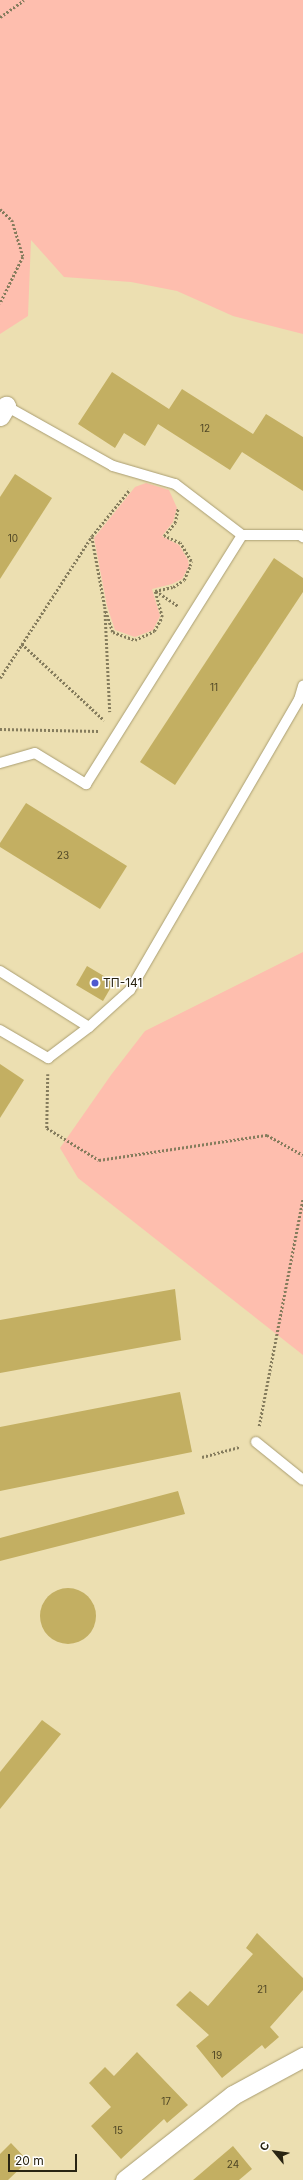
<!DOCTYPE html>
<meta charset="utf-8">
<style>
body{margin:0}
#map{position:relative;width:303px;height:2180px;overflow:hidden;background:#ecdfb1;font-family:Inter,sans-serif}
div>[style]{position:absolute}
.green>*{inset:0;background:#febeae}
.building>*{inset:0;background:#c3af62}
.round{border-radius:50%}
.path>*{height:2.5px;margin-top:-1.25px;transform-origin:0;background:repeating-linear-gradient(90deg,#857c5d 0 2px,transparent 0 4px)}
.roads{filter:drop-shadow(0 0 1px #aa9e72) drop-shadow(0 0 1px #aa9e72)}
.service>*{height:10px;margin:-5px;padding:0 5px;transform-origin:5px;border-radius:5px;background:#fff}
.minor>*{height:19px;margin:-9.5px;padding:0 9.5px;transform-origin:9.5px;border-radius:9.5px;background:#fff}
.dots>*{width:11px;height:11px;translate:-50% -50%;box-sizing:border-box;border:2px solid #fff;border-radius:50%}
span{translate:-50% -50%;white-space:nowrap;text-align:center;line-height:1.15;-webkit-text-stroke:3px #fff;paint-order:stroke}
.number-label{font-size:10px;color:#504726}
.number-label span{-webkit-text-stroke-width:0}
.poi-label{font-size:12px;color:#292412}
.left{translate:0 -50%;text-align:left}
.north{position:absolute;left:255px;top:2132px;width:40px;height:40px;-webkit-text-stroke:3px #fff;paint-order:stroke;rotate:299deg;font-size:11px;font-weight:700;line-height:16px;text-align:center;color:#292412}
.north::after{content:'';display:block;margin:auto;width:14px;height:18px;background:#292412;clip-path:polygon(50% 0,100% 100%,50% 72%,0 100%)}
.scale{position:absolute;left:8px;top:2154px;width:69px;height:18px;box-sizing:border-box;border:2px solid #292412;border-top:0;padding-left:5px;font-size:12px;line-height:14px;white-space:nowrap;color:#292412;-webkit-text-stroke:3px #fff;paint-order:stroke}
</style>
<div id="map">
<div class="green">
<i style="clip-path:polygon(0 0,303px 0,303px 334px,233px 316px,177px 291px,131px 282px,64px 277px,31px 240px,28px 316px,0 334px)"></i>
<i style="clip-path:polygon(146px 483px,169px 490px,177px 508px,173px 522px,162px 536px,179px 545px,188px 560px,189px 566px,182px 579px,172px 584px,152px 589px,160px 616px,153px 630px,135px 637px,115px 630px,107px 606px,94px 538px,135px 487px)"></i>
<i style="clip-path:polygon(303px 952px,303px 1355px,78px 1178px,60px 1148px,111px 1075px,145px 1031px)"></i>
</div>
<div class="building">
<i style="clip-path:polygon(112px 372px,169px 409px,182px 389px,253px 434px,266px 414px,303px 437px,303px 491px,242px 452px,230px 470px,158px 424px,145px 446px,124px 433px,115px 448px,78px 424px)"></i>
<i style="clip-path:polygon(15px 474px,52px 498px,0 579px,0 497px)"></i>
<i style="clip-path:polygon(274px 558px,303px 578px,303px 592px,175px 785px,140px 762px)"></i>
<i style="clip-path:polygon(26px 803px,127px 866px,100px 909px,0 847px,0 843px)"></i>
<i style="clip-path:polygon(87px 966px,114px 982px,103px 1001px,76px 985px)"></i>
<i style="clip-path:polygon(0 1064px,24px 1080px,0 1118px)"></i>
<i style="clip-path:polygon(175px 1289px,181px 1340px,0 1373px,0 1320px)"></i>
<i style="clip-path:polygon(180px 1392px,192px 1452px,0 1491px,0 1427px)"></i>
<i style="clip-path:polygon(178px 1491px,185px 1514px,0 1561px,0 1538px)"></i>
<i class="round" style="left:40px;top:1588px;width:56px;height:56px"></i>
<i style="clip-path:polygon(42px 1720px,61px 1734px,0 1809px,0 1772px)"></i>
<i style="clip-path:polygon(257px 1933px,303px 1978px,303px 1990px,270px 2027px,279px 2037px,265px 2049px,262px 2045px,222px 2078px,196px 2046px,209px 2035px,176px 2005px,190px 1991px,208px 2006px,253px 1954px,246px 1948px)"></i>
<i style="clip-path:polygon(137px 2052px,188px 2105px,167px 2123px,164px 2119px,121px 2159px,91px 2126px,111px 2107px,89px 2083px,105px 2067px,114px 2076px)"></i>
<i style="clip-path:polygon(11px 2143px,28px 2161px,8px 2180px,0 2180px,0 2154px)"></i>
<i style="clip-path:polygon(233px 2146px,252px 2169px,239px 2180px,193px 2180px)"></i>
</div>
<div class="path">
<i style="left:0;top:17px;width:29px;rotate:-35deg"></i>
<i style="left:0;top:209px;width:16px;rotate:43deg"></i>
<i style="left:12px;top:220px;width:39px;rotate:73deg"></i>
<i style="left:23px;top:257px;width:52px;rotate:116.1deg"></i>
<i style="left:92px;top:537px;width:71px;rotate:79.5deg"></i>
<i style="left:105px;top:607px;width:105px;rotate:87.3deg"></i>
<i style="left:155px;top:591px;width:18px;rotate:-13deg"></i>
<i style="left:173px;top:587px;width:13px;rotate:-32deg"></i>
<i style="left:184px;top:580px;width:15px;rotate:-67deg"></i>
<i style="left:190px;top:566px;width:5px;rotate:-79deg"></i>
<i style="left:191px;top:561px;width:21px;rotate:-121deg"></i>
<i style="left:180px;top:543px;width:17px;rotate:-156deg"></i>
<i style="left:164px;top:536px;width:17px;rotate:-50deg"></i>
<i style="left:175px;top:523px;width:15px;rotate:-79deg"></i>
<i style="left:156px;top:591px;width:27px;rotate:34deg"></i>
<i style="left:106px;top:611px;width:22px;rotate:72deg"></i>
<i style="left:113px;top:632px;width:23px;rotate:20deg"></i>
<i style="left:135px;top:640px;width:21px;rotate:-25deg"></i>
<i style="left:154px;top:631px;width:16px;rotate:-60deg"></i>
<i style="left:162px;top:617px;width:27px;rotate:-105deg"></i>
<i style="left:22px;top:644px;width:112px;rotate:42.8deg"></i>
<i style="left:0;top:678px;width:169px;rotate:-57.1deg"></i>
<i style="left:92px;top:536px;width:60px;rotate:-51deg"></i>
<i style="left:0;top:729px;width:99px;rotate:1.2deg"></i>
<i style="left:48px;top:1074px;width:54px;rotate:91.1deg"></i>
<i style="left:47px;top:1128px;width:61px;rotate:31.6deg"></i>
<i style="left:99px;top:1160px;width:170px;rotate:-8.5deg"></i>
<i style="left:267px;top:1135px;width:41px;rotate:29.1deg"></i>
<i style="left:259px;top:1426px;width:232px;rotate:-79.1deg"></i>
<i style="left:202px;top:1457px;width:39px;rotate:-15deg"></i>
</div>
<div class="roads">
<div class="service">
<i style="left:242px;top:535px;width:58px"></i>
<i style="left:300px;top:535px;width:4px;rotate:34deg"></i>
<i style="left:0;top:763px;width:36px;rotate:-16deg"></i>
<i style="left:35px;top:753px;width:60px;rotate:31.3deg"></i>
<i style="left:86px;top:784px;width:294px;rotate:-57.9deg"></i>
<i style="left:242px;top:535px;width:84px;rotate:-142.7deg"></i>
<i style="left:175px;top:484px;width:65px;rotate:-163.8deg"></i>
<i style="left:113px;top:466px;width:123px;rotate:-150.7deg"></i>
<i style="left:0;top:971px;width:105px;rotate:32.2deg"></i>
<i style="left:0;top:1030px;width:56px;rotate:30.3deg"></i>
<i style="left:48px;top:1058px;width:51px;rotate:-37.1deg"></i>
<i style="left:89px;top:1027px;width:55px;rotate:-42.1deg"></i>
<i style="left:130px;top:990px;width:336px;rotate:-59.8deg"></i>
<i style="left:299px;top:700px;width:15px;rotate:-74deg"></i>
<i style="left:256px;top:1442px;width:60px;rotate:39deg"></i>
</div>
<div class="minor">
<i style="left:0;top:416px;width:12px;rotate:-59deg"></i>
<i style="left:125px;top:2180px;width:137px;rotate:-38.2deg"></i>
<i style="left:233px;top:2095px;width:80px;rotate:-28.5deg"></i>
</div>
</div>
<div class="dots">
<i style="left:95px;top:983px;background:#4f59cf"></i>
</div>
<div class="number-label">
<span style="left:205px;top:429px">12</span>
<span style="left:13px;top:539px">10</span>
<span style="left:214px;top:688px">11</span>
<span style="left:63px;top:856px">23</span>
<span style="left:262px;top:1990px">21</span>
<span style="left:217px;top:2056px">19</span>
<span style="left:166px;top:2102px">17</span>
<span style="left:118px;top:2131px">15</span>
<span style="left:233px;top:2165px">24</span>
</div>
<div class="poi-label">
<span class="left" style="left:103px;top:983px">ТП-141</span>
</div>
<div class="north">С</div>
<div class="scale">20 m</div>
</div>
